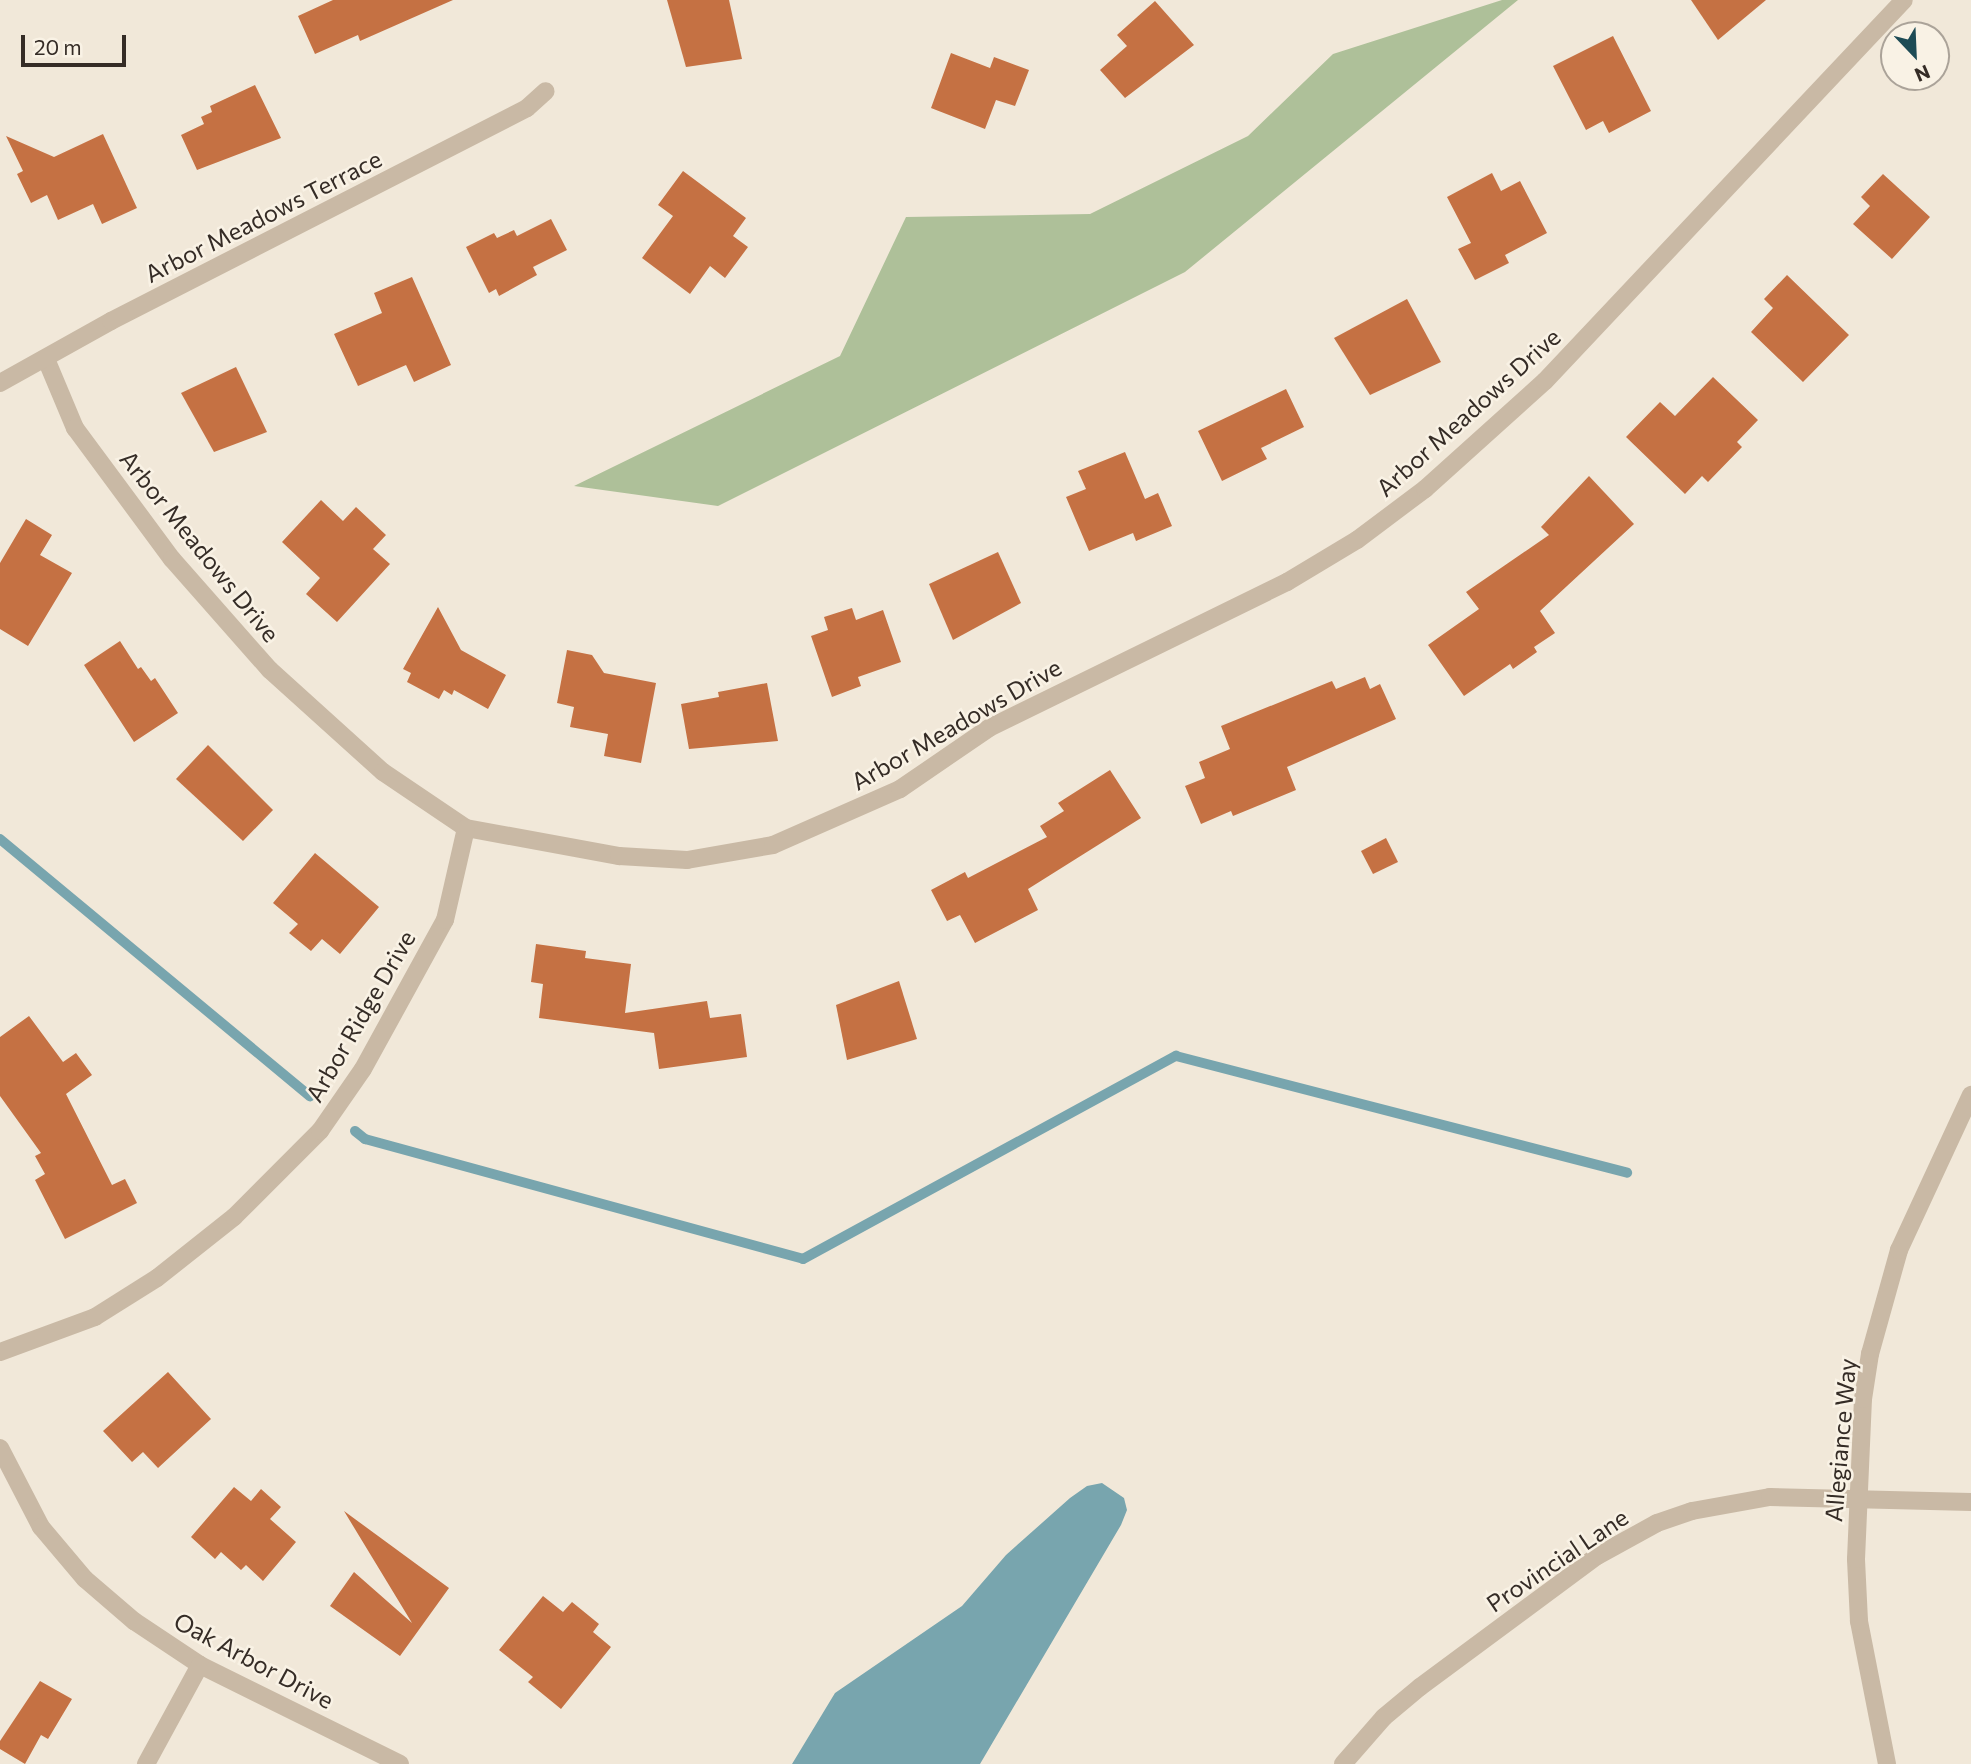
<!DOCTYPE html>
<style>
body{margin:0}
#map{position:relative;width:1971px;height:1764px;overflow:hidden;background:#f1e8d9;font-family:Commissioner,sans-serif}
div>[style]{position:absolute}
.green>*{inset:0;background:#aec099}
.water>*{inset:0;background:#78a5ae}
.stream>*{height:10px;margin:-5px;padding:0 5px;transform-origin:5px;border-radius:5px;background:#78a5ae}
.building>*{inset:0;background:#c57143}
.minor>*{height:18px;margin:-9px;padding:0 9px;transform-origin:9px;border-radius:9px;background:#c9b9a5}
span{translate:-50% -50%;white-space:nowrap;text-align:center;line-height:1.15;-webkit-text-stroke:5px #f9f2e5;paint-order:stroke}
.street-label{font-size:24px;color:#352c26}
.north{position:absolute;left:1880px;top:21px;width:70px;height:70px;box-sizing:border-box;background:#f9f2e5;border:2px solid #aba399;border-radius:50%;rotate:157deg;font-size:19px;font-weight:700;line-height:28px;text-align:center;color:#352c26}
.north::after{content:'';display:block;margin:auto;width:24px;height:32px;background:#1d4b55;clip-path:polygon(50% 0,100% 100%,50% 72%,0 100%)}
.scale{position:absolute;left:21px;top:35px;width:105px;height:32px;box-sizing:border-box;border:4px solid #352c26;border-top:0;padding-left:9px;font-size:21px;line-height:24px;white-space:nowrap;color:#352c26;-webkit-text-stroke:5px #f9f2e5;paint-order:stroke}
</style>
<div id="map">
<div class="green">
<i style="clip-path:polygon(1502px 0,1518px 0,1185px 272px,718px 506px,574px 486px,840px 356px,906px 217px,1090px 214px,1248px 136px,1333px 54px)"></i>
</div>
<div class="water">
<i style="clip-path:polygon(1102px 1483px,1124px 1498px,1127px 1510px,1121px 1525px,980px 1764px,792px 1764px,835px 1693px,962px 1606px,1006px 1555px,1070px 1498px,1087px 1486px)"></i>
</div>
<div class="stream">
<i style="left:0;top:839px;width:403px;rotate:39.7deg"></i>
<i style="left:355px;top:1131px;width:13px;rotate:39deg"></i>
<i style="left:365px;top:1139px;width:454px;rotate:15.3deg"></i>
<i style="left:803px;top:1259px;width:425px;rotate:-28.6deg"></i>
<i style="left:1176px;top:1056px;width:466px;rotate:14.5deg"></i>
</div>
<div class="building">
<i style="clip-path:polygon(333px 0,453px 0,360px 41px,358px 35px,315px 54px,298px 16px)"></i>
<i style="clip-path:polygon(667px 0,729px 0,742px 59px,686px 67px)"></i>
<i style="clip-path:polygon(1691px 0,1766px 0,1718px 40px)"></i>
<i style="clip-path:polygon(1155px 1px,1194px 45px,1125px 98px,1100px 70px,1127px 46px,1117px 35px)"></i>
<i style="clip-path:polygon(1613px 36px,1651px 111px,1609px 133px,1603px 121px,1586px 130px,1553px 66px)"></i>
<i style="clip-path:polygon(951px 53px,990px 68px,994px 57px,1029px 70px,1015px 106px,996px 100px,985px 129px,931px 108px)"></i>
<i style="clip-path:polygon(255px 85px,281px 138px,197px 170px,181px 135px,204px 124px,201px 117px,212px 112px,210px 106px)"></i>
<i style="clip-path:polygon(103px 134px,137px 208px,102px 224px,93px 204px,58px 220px,47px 195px,31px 203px,17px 174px,23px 171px,6px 136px,54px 157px)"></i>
<i style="clip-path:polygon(683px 171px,746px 218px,733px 236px,748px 247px,725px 278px,710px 266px,690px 294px,642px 258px,673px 216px,658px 205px)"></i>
<i style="clip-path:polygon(1492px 173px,1501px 191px,1520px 181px,1547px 233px,1505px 255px,1509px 263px,1475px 280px,1458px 249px,1471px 243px,1447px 197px)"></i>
<i style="clip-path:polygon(1883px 174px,1930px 217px,1892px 259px,1853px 224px,1870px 206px,1861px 197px)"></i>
<i style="clip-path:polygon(551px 219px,567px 250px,533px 267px,537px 275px,499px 296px,496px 289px,489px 293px,466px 247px,494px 233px,497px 238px,514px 230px,517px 236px)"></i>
<i style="clip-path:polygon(1787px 275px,1849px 335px,1803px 382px,1751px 332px,1773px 308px,1764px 299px)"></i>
<i style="clip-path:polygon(412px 277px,451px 365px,414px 382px,406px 365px,358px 386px,334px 334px,382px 313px,374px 293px)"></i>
<i style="clip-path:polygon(1407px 299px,1441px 362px,1370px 395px,1334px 338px)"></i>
<i style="clip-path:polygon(236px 367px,267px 432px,214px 452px,181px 393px)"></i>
<i style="clip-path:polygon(1713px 377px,1758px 420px,1737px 442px,1742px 447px,1708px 482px,1702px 476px,1685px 494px,1626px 437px,1660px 402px,1675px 416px)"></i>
<i style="clip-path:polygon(1286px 389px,1304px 427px,1261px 448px,1267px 459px,1222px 481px,1198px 431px)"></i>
<i style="clip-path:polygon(1125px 452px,1145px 499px,1158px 493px,1172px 526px,1136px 541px,1133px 533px,1089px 551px,1066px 497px,1086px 489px,1078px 471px)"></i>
<i style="clip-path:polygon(1589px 476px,1634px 524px,1540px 611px,1555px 633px,1534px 647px,1537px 652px,1513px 669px,1510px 664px,1464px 696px,1428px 645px,1479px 609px,1466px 592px,1549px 535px,1541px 527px)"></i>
<i style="clip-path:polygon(321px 500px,343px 521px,356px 507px,386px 535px,373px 549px,390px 564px,337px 622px,306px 594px,320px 578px,282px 542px)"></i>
<i style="clip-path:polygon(26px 519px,52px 535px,40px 555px,72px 573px,28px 646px,0 629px,0 563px)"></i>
<i style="clip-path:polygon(998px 552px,1021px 603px,953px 640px,929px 584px)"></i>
<i style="clip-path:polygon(438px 607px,461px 650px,506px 675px,488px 709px,454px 690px,452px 695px,444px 690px,439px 699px,407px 682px,411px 673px,403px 669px)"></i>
<i style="clip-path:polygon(852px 608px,856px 620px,883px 610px,901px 662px,858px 677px,861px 686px,832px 697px,811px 636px,828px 630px,824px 617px)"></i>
<i style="clip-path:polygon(120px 641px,138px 669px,141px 667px,151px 681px,155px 678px,178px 713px,134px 742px,84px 665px)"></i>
<i style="clip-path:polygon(567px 650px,592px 655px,604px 673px,656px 683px,641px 763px,604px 756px,608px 734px,570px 727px,574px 707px,557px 703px)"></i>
<i style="clip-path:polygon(1365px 677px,1370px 689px,1380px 684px,1396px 719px,1287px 767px,1296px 790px,1233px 816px,1231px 811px,1201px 824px,1185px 786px,1205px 778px,1199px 762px,1230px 749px,1221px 726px,1332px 681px,1336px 689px)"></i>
<i style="clip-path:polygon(767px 683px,778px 741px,689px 749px,681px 704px,719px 697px,718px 692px)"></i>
<i style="clip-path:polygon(208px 745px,273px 810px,243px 841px,176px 779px)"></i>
<i style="clip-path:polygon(1110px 770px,1141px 818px,1028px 889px,1038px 910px,975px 943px,960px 915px,947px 921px,931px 890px,965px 872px,968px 878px,1047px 837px,1040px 826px,1064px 811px,1058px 803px)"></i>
<i style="clip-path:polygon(1386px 838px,1398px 862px,1373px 874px,1361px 851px)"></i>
<i style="clip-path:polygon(315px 853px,379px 907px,340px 954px,322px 939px,311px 951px,289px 933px,298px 924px,273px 903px)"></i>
<i style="clip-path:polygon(536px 944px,586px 951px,585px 958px,631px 964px,625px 1013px,707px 1001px,710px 1018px,741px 1014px,747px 1057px,659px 1069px,654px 1033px,539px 1018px,543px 984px,531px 982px)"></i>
<i style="clip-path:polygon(899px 981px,917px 1039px,847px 1060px,836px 1005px)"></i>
<i style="clip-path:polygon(29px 1016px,63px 1062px,76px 1053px,92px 1075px,66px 1094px,112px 1185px,125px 1179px,137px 1203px,65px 1239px,35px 1180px,45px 1174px,35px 1156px,41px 1153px,0 1096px,0 1037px)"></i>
<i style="clip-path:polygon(168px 1372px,211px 1419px,158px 1468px,143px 1452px,132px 1462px,103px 1431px)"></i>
<i style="clip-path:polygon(234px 1487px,251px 1501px,261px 1489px,281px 1507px,270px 1519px,296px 1542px,263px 1581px,246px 1565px,241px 1570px,221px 1552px,215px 1559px,191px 1537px)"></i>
<i style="clip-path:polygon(344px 1511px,449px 1588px,400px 1656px,330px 1606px,354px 1572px,412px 1623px)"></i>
<i style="clip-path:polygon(543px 1596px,563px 1612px,572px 1602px,599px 1624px,593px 1632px,611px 1647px,561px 1709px,528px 1682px,533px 1677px,499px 1650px)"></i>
<i style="clip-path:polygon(40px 1681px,72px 1699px,48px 1739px,41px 1735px,25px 1764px,0 1749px,0 1741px)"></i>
</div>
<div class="minor">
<i style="left:46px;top:359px;width:75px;rotate:67.2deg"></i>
<i style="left:75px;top:428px;width:163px;rotate:53.5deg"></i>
<i style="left:172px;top:559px;width:148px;rotate:48.6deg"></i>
<i style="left:270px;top:670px;width:152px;rotate:42.1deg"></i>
<i style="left:383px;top:772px;width:100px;rotate:34deg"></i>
<i style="left:466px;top:828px;width:156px;rotate:10.4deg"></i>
<i style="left:619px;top:856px;width:68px;rotate:3.4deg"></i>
<i style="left:687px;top:860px;width:87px;rotate:-9.9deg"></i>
<i style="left:773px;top:845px;width:139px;rotate:-23.8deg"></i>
<i style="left:900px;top:789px;width:108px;rotate:-34.4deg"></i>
<i style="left:989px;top:728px;width:332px;rotate:-26.1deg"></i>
<i style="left:1287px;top:582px;width:82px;rotate:-31deg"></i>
<i style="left:1357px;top:540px;width:85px;rotate:-36.9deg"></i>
<i style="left:1425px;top:489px;width:161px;rotate:-42deg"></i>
<i style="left:1545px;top:381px;width:523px;rotate:-46.7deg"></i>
<i style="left:0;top:383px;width:127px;rotate:-29.2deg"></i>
<i style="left:111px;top:321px;width:467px;rotate:-27.1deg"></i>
<i style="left:527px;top:108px;width:25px;rotate:-42deg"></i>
<i style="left:0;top:1352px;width:101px;rotate:-20.2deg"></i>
<i style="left:95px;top:1317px;width:73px;rotate:-32.2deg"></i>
<i style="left:157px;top:1278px;width:98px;rotate:-38.4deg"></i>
<i style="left:234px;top:1217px;width:122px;rotate:-45deg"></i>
<i style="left:320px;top:1131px;width:75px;rotate:-55.3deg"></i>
<i style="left:363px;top:1069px;width:170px;rotate:-61.2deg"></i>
<i style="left:445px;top:920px;width:94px;rotate:-77.1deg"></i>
<i style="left:0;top:1448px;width:89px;rotate:62.6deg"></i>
<i style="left:41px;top:1527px;width:68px;rotate:49.8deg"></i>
<i style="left:85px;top:1579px;width:65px;rotate:40.6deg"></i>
<i style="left:134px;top:1621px;width:79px;rotate:33.7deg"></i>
<i style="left:200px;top:1665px;width:223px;rotate:26.3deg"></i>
<i style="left:146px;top:1764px;width:113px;rotate:-61.4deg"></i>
<i style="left:1343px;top:1764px;width:62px;rotate:-48.9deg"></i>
<i style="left:1384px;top:1717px;width:47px;rotate:-39.8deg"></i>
<i style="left:1420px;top:1687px;width:220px;rotate:-36.5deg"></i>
<i style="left:1597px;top:1556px;width:68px;rotate:-28.8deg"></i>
<i style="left:1657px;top:1523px;width:37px;rotate:-19deg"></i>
<i style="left:1692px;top:1511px;width:79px;rotate:-10.2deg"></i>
<i style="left:1770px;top:1497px;width:201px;rotate:1.4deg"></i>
<i style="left:1887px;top:1764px;width:146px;rotate:-101.1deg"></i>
<i style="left:1859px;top:1621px;width:62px;rotate:-92.8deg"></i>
<i style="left:1856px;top:1559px;width:160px;rotate:-87.5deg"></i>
<i style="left:1863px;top:1399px;width:46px;rotate:-81.2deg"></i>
<i style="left:1870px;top:1354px;width:108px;rotate:-74.4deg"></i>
<i style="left:1899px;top:1250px;width:171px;rotate:-65.1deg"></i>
</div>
<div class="street-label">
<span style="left:263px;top:216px;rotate:-27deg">Arbor Meadows Terrace</span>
<span style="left:1468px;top:412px;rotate:-42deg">Arbor Meadows Drive</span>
<span style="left:200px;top:546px;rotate:51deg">Arbor Meadows Drive</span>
<span style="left:956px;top:724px;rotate:-30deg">Arbor Meadows Drive</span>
<span style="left:360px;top:1016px;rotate:-60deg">Arbor Ridge Drive</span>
<span style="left:1840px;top:1440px;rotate:-85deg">Allegiance Way</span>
<span style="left:1557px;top:1560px;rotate:-34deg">Provincial Lane</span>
<span style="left:254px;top:1660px;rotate:28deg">Oak Arbor Drive</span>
</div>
<div class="north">N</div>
<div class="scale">20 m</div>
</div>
